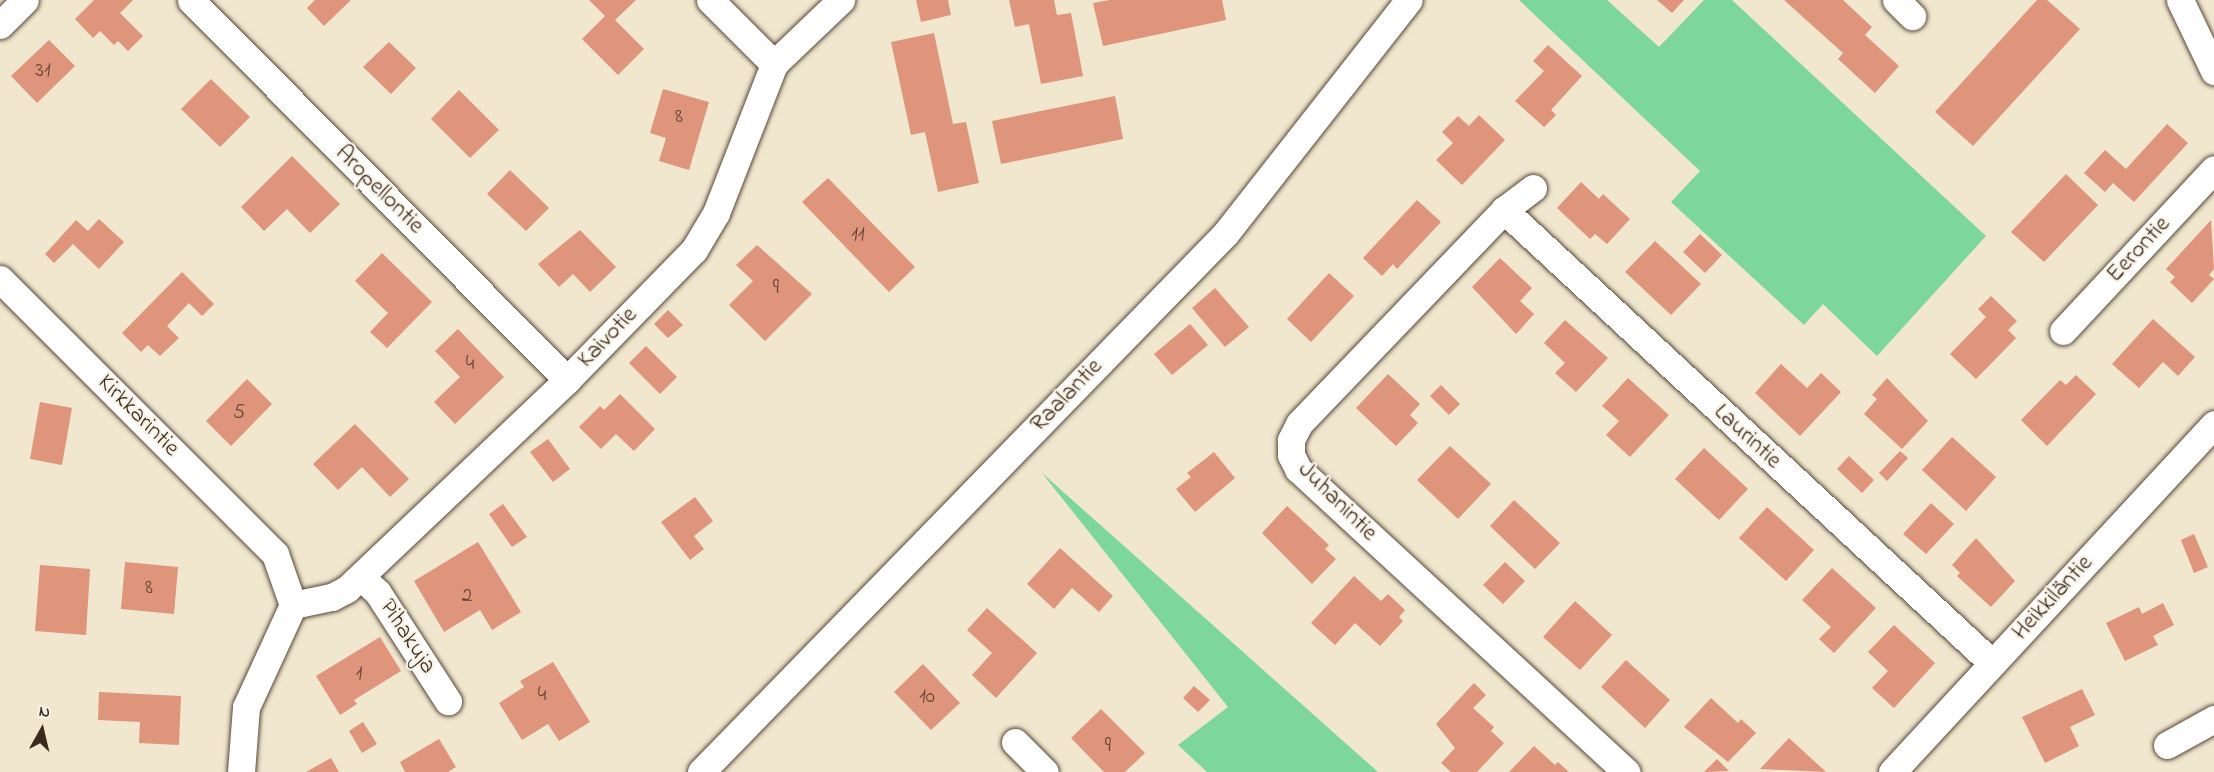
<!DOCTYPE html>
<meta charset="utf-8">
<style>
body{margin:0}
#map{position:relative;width:2214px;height:772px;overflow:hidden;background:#f0e7ce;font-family:"Indie Flower",sans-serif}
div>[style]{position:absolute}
.green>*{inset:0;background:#7dd79c}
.building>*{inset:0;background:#de957b}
.roads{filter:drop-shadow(0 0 2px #564638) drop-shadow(0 0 2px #564638)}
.minor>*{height:27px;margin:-13.5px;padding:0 13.5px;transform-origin:13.5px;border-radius:13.5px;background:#fff}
span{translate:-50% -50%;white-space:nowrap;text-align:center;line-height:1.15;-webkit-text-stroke:4.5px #f7f3e8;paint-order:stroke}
.number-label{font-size:21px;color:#644535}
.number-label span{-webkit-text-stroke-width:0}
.street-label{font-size:24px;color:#3b2a1e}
.north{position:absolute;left:12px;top:700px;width:60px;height:60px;-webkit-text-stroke:4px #f7f3e8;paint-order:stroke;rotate:8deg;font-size:16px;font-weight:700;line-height:24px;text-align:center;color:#3b2a1e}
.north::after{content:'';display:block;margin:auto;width:21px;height:27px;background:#3b2a1e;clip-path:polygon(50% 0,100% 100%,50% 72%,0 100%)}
</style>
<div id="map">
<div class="green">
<i style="clip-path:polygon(1519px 0,1607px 0,1659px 47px,1704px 0,1732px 0,1986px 236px,1877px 356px,1823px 304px,1804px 325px,1671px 202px,1700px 171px)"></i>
<i style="clip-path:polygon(1042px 473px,1378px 772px,1207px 772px,1178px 745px,1228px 707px)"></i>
</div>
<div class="building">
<i style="clip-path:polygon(94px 0,133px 0,120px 13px,143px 36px,128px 51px,118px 41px,114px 45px,100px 31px,93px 38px,75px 19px)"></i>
<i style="clip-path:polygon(315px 0,351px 0,324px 26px,307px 8px)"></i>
<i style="clip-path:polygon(589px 0,636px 0,615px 20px,644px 49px,618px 75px,582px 39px,605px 16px)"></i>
<i style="clip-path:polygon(916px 0,948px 0,951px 15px,921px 22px)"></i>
<i style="clip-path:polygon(1009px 0,1054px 0,1057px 15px,1071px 13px,1083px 76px,1041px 84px,1029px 24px,1015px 27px)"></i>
<i style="clip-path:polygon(1110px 0,1222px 0,1226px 20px,1103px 46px,1093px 3px)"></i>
<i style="clip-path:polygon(1657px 0,1684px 0,1672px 13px)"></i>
<i style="clip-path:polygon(1784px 0,1843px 0,1872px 27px,1865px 35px,1899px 66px,1875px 93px,1838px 59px,1843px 53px)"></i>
<i style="clip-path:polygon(2037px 0,2047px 0,2080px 29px,1973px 146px,1935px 112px)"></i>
<i style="clip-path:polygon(934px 33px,953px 124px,966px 122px,979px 183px,938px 192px,925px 132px,911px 135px,891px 42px)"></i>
<i style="clip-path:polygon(49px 40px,75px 66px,37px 103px,11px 76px)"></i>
<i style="clip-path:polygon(389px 42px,416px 68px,391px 94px,363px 67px)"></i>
<i style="clip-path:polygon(1548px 45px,1582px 76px,1551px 110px,1556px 115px,1544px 127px,1515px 101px,1544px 71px,1533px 61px)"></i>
<i style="clip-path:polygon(211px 79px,250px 117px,220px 147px,181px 109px)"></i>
<i style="clip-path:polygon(663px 89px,709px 102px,689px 170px,659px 161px,666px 138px,650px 133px)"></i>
<i style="clip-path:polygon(459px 90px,499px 130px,470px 158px,431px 119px)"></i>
<i style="clip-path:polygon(1115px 96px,1123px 139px,1001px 164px,992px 121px)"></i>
<i style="clip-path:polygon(1479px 115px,1505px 140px,1462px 185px,1436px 160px,1453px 143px,1442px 132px,1458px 116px,1469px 126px)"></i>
<i style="clip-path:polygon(2167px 124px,2188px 143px,2134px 202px,2113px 183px,2105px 192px,2084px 173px,2105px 150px,2126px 169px)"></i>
<i style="clip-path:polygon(292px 156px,340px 204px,310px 233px,287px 209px,264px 231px,241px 207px)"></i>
<i style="clip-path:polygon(510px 170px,549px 208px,526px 231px,487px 194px)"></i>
<i style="clip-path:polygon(2066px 174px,2098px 205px,2044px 262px,2011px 232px)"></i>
<i style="clip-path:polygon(828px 178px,915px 267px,889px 292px,802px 202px)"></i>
<i style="clip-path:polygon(1581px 182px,1599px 199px,1603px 194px,1630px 219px,1607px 244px,1595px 234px,1590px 239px,1557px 208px)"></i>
<i style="clip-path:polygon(1417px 200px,1441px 222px,1397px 269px,1393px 264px,1382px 276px,1363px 258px)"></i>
<i style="clip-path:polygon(99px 219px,124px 242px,99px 269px,73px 244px,54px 263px,45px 254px,76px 220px,88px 231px)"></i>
<i style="clip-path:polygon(2211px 220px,2214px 269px,2209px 275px,2214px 279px,2192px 303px,2170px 282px,2175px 277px,2166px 269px)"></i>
<i style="clip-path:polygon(580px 230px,616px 267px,590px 292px,573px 274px,559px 287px,538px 264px)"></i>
<i style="clip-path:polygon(1700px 234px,1722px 255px,1705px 273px,1683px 252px)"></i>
<i style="clip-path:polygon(1655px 241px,1701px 284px,1671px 315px,1625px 272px)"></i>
<i style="clip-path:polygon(757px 245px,812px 294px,765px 341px,729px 305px,753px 281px,736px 265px)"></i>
<i style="clip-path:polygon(382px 253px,432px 302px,387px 348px,370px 332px,388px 313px,355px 281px)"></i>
<i style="clip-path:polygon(1500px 258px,1532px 288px,1520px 301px,1534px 314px,1516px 334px,1472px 287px)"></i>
<i style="clip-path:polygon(182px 272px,214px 304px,202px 316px,189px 303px,167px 326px,179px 338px,160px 356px,148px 345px,141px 352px,122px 333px)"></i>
<i style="clip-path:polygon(1329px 273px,1354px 296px,1311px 342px,1287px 319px)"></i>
<i style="clip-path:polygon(1215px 288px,1249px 327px,1225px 347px,1192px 308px)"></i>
<i style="clip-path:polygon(1991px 296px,2017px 321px,2008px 330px,2016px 338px,1976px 379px,1950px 354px,1986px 317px,1978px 309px)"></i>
<i style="clip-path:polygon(668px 310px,683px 325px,668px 338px,654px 324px)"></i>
<i style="clip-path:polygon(2153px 319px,2195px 357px,2178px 376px,2163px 362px,2139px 388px,2112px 364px)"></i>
<i style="clip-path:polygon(1565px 320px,1608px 358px,1576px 392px,1555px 373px,1565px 363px,1544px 343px)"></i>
<i style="clip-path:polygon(1190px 324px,1208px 345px,1172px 375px,1154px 354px)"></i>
<i style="clip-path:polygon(458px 329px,504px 377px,455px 424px,434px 402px,460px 377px,435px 351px)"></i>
<i style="clip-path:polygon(646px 346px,677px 377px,660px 394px,629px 363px)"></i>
<i style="clip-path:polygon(1781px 364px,1807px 388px,1821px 373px,1841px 392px,1800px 436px,1755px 393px)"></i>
<i style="clip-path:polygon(1388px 374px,1420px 404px,1410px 415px,1418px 423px,1396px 446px,1356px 408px)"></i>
<i style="clip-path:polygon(2076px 375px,2096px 394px,2047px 446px,2021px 420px,2060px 380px,2066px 385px)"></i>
<i style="clip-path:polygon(1628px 378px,1669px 415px,1630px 457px,1606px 435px,1619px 421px,1602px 406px)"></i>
<i style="clip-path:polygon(1887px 378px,1928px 421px,1902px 449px,1864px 414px,1877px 399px,1872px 395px)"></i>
<i style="clip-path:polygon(247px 379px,272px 404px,231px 446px,206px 421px)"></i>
<i style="clip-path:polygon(1441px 385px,1460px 404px,1449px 415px,1430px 396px)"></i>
<i style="clip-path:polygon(620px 394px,655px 429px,634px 451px,616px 434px,601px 449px,579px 427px,600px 406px,604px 410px)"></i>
<i style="clip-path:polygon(40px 402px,72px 408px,62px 465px,30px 459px)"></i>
<i style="clip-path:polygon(355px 424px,409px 479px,390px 497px,362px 467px,338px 490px,313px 464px)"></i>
<i style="clip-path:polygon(1952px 437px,1996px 477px,1966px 511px,1922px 470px)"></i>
<i style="clip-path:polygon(548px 439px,570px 469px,553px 482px,530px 452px)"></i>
<i style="clip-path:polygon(1450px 446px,1491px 484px,1458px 519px,1417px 480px)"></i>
<i style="clip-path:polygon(1704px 448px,1748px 489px,1719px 520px,1675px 479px)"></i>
<i style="clip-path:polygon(1900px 451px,1908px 458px,1887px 481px,1879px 473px)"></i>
<i style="clip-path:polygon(1214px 452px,1235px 478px,1195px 512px,1176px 489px,1191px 477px,1187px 473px)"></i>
<i style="clip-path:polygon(1849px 456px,1874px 480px,1862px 493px,1837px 469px)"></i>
<i style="clip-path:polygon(695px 497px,713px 521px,694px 536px,704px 549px,690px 560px,661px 522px)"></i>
<i style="clip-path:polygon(1514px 500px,1560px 543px,1535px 569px,1490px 526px)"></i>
<i style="clip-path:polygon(1931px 503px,1954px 524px,1926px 554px,1903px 534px)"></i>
<i style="clip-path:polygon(503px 504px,527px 537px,512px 547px,489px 514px)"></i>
<i style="clip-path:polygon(1287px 506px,1329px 545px,1325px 549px,1336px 559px,1312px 584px,1262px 533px)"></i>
<i style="clip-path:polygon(1767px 507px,1814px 550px,1786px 581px,1739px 538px)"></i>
<i style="clip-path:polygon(2194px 534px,2208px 567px,2194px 573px,2181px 540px)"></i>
<i style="clip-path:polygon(1976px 538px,2015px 581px,1991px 607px,1957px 576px,1960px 573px,1952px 565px)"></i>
<i style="clip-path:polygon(478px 542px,521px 612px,492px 630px,480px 610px,444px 632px,414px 581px)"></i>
<i style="clip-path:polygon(1060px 548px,1113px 596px,1099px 612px,1072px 588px,1054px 609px,1027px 584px)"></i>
<i style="clip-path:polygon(125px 562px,178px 567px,174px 614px,121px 609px)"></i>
<i style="clip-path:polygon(1505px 562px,1525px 581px,1503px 604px,1483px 585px)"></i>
<i style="clip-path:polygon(40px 565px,90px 569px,86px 635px,35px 631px)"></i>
<i style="clip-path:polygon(1832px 568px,1876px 608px,1834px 653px,1819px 639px,1831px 627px,1802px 600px)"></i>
<i style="clip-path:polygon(1354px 576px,1381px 601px,1388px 594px,1405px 610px,1399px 617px,1403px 621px,1380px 646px,1355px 623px,1335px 645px,1311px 623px)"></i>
<i style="clip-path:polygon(1575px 601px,1612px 635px,1580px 670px,1543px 637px)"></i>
<i style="clip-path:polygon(2163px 603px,2174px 625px,2153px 636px,2158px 645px,2125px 661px,2106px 623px,2139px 607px,2142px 614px)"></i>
<i style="clip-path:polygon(987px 608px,1037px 653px,996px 698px,972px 675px,992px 653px,967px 630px)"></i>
<i style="clip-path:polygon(1894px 625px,1935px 663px,1894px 708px,1872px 688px,1888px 671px,1868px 652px)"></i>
<i style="clip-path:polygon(380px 637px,401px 671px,354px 700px,357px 704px,340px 715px,316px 676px)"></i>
<i style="clip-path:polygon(1626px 660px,1670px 700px,1645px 728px,1601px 687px)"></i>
<i style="clip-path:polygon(553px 662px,590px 722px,559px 741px,548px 724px,522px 740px,499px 703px,524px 687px,520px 681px)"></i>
<i style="clip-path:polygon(923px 664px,960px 703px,931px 730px,894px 692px)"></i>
<i style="clip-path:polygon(1474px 683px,1486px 695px,1473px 708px,1494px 727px,1491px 731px,1504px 743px,1477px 772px,1451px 772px,1441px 763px,1455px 748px,1436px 724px)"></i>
<i style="clip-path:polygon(1194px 686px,1210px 700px,1198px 712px,1183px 698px)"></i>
<i style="clip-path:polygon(2082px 689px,2095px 715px,2070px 727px,2079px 746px,2045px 763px,2022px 717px)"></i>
<i style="clip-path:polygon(99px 692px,181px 696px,179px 745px,139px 743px,140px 722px,98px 720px)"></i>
<i style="clip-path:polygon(1711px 698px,1738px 723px,1741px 719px,1756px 733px,1728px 762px,1684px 727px)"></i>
<i style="clip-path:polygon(1101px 709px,1145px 753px,1125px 772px,1104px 772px,1071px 738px)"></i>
<i style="clip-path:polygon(363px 722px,377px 744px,362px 753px,349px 731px)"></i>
<i style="clip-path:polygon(1789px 738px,1826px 772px,1760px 769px)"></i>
<i style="clip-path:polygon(439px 739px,456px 767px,448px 772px,405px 772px,400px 762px)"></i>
<i style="clip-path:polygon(1534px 746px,1555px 765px,1558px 762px,1569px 772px,1509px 772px)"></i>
<i style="clip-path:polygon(331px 758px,339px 772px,306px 772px)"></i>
<i style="clip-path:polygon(1717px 759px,1729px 771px,1704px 772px)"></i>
</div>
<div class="roads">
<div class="minor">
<i style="left:191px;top:0;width:535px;rotate:45.3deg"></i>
<i style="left:710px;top:0;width:91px;rotate:45deg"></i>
<i style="left:1896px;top:0;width:23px;rotate:45deg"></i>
<i style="left:2180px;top:0;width:79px;rotate:64.4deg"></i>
<i style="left:0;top:25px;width:35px;rotate:-45deg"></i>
<i style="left:1533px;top:188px;width:36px;rotate:143deg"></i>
<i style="left:1504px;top:210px;width:296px;rotate:133.8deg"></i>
<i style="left:1299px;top:424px;width:18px;rotate:117deg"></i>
<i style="left:1291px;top:440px;width:15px;rotate:90deg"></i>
<i style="left:1291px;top:455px;width:16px;rotate:63deg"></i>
<i style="left:1298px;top:469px;width:447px;rotate:42.7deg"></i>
<i style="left:1504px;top:210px;width:666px;rotate:42.87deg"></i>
<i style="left:0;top:279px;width:389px;rotate:45deg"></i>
<i style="left:275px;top:554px;width:54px;rotate:70.6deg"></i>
<i style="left:293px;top:605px;width:112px;rotate:114.7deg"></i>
<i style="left:246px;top:707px;width:65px;rotate:94.4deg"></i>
<i style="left:2063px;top:331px;width:221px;rotate:-47deg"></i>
<i style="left:361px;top:577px;width:23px;rotate:43deg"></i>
<i style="left:378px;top:593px;width:129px;rotate:57.1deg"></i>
<i style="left:293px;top:605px;width:40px;rotate:-12deg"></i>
<i style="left:332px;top:597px;width:17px;rotate:-28deg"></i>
<i style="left:347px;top:589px;width:303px;rotate:-43.5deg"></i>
<i style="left:567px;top:380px;width:182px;rotate:-45.7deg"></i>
<i style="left:694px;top:250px;width:43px;rotate:-59.3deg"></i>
<i style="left:716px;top:213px;width:160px;rotate:-68.7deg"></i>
<i style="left:774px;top:64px;width:93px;rotate:-43.7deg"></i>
<i style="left:1015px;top:742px;width:42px;rotate:45deg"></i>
<i style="left:2167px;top:745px;width:54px;rotate:-29deg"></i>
<i style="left:701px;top:772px;width:752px;rotate:-45.75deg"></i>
<i style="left:1226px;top:233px;width:296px;rotate:-51.9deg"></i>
<i style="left:1892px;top:772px;width:474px;rotate:-47.2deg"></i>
</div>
</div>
<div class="number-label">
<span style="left:43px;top:71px">31</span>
<span style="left:679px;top:117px">8</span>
<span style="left:858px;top:235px">11</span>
<span style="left:776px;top:288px">9</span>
<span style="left:470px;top:364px">4</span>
<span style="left:239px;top:413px">5</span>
<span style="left:149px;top:588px">8</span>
<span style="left:467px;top:596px">2</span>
<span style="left:359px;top:674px">1</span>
<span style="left:542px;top:695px">4</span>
<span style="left:927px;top:697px">10</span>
<span style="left:1108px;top:746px">9</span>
</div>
<div class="street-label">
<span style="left:379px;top:190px;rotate:45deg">Aropellontie</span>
<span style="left:2139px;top:250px;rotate:-47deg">Eerontie</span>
<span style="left:608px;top:338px;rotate:-46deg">Kaivotie</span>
<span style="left:1067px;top:396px;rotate:-46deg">Raalantie</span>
<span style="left:138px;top:416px;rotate:45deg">Kirkkarintie</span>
<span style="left:1747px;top:437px;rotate:43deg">Laurintie</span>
<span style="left:1337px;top:502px;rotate:45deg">Juhanintie</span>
<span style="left:2053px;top:598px;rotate:-47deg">Heikkiläntie</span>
<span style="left:407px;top:637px;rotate:57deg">Pihakuja</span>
</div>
<div class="north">N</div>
</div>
